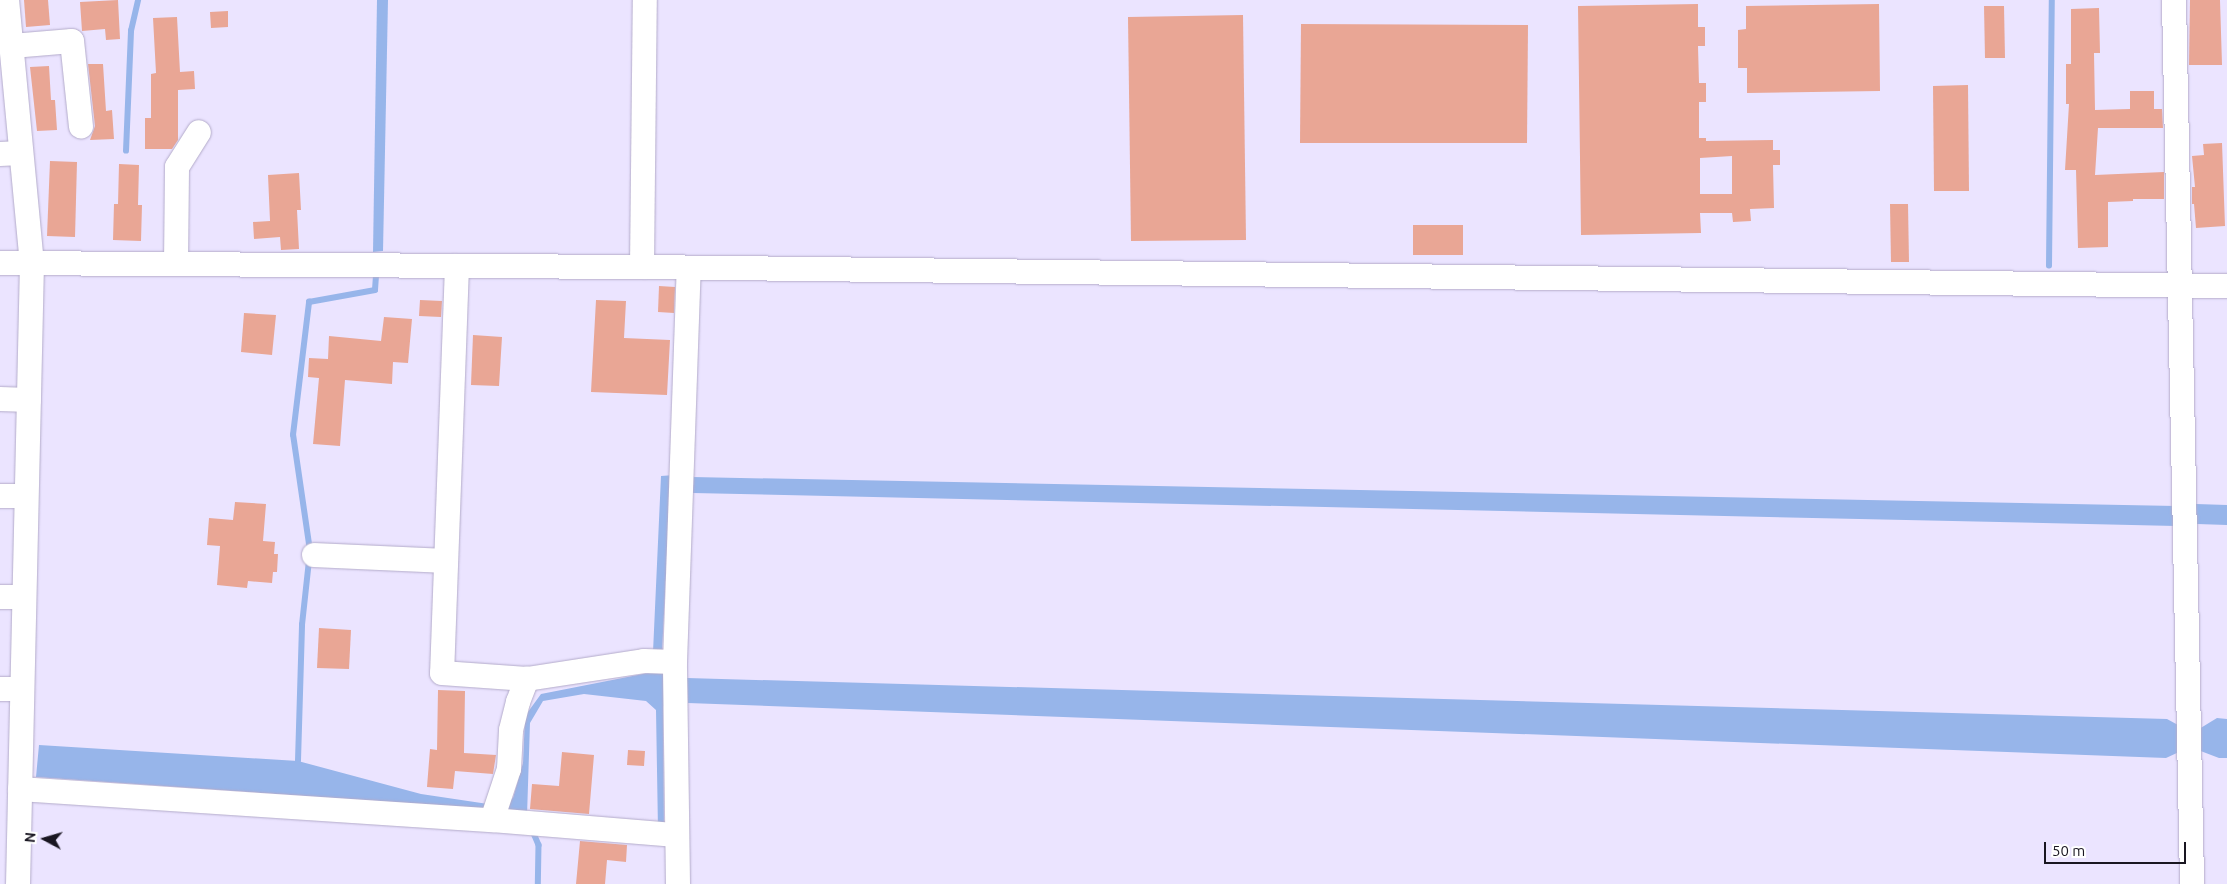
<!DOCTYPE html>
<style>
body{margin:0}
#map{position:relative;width:2227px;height:884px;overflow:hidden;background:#ebe4ff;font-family:Ubuntu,sans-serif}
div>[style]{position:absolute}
.water>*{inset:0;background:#97b5ea}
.stream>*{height:5.5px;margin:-2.75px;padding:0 2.75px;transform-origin:2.75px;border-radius:2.75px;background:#97b5ea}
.building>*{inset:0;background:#e9a695}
.roads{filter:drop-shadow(0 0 1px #b3abca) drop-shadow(0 0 1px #b3abca)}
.minor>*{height:24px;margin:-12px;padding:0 12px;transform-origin:12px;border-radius:12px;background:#fff}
span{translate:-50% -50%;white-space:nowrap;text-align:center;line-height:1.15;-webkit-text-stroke:4px #fff;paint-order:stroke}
.north{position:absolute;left:20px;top:814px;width:50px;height:50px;-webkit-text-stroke:4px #fff;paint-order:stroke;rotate:276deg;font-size:14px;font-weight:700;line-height:20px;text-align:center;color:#191621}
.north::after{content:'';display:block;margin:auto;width:18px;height:22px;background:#191621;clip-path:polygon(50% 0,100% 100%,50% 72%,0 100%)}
.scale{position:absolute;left:2044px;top:842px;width:142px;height:22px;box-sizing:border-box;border:2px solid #191621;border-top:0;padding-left:6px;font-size:15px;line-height:18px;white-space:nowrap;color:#191621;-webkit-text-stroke:4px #fff;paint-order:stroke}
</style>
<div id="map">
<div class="water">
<i style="clip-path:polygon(377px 0,388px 0,383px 251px,373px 252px)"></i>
<i style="clip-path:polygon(675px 475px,670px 497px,662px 652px,653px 652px,661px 476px)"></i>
<i style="clip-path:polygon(692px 477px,2176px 506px,2176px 526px,693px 493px)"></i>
<i style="clip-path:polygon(2196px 504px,2227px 505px,2227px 525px,2197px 524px)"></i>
<i style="clip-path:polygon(663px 670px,669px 701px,663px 707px,664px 830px,658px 830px,656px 710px,646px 701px,584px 694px,543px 701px,530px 723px,527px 816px,499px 810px,501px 804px,513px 798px,523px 763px,525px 716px,541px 694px)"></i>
<i style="clip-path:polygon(687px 678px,2167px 719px,2178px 725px,2179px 752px,2166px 758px,688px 703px)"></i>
<i style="clip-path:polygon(2217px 718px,2227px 719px,2227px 758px,2219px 758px,2198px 750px,2199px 729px)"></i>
<i style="clip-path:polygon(39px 745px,298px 761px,421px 794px,488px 804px,487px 809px,36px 777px)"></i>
</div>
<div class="stream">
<i style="left:126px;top:151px;width:120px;rotate:-87.6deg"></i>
<i style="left:131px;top:31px;width:32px;rotate:-77deg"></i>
<i style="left:2049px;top:266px;width:266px;rotate:-89.4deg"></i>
<i style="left:298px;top:761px;width:136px;rotate:-88.3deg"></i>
<i style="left:302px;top:625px;width:74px;rotate:-83.8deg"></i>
<i style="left:310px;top:551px;width:117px;rotate:-98.3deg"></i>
<i style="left:293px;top:435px;width:134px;rotate:-83.1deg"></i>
<i style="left:309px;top:302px;width:67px;rotate:-10.3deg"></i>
<i style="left:375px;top:290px;width:14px;rotate:-86deg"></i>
<i style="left:533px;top:831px;width:15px;rotate:67deg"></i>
<i style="left:539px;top:845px;width:39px;rotate:91deg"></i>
</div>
<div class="building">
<i style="clip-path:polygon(24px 0,48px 0,50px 25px,26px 27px)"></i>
<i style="clip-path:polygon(118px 0,120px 39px,106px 40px,105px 29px,82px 31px,80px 2px)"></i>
<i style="clip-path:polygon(2190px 0,2220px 0,2222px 65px,2189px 65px)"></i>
<i style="clip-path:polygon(evenodd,1698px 4px,1698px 27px,1705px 27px,1705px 46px,1698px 46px,1699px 83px,1706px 83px,1706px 102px,1699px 102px,1699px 138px,1706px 138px,1706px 141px,1773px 140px,1773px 150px,1780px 150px,1780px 165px,1773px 165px,1774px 208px,1750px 209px,1751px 221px,1733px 222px,1732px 213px,1700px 213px,1701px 233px,1581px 235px,1578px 6px,1698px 4px,1732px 156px,1732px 194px,1700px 194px,1700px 158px,1732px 156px)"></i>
<i style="clip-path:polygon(1879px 4px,1880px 91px,1747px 93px,1747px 68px,1738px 68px,1738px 30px,1746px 29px,1746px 6px)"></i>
<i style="clip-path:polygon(1984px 6px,2004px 6px,2005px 58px,1985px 58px)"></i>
<i style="clip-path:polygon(2099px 8px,2100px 53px,2094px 53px,2095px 110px,2130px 109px,2130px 91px,2154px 91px,2154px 109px,2162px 109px,2163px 128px,2098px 128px,2095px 175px,2164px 172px,2164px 199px,2133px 199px,2133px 201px,2108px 202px,2108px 247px,2078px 248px,2076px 170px,2065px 170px,2069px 104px,2066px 104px,2066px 64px,2071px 64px,2071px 9px)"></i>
<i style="clip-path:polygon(228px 11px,228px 27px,211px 28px,210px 12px)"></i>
<i style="clip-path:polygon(1243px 15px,1246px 240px,1131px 241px,1128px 17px)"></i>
<i style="clip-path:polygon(177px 17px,180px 72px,194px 71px,195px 89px,178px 90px,178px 140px,172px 149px,145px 149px,145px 118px,151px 118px,151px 74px,156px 73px,153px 18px)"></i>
<i style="clip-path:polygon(1301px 24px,1528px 25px,1527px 143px,1300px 143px)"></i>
<i style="clip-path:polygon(88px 64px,103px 64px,106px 111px,112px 110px,114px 139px,90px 140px,95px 126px)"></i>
<i style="clip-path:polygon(49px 66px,51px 100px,55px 100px,57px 130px,37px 131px,30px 67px)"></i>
<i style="clip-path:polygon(1968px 85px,1969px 191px,1934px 191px,1933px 86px)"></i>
<i style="clip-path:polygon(2222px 143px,2225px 226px,2196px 228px,2194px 204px,2192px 204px,2192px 187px,2195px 187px,2192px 156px,2204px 155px,2203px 144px)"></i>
<i style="clip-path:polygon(50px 161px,77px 162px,75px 237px,47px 236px)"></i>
<i style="clip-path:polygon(119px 164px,139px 165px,138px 205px,142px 205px,141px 241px,113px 240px,114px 204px,118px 204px)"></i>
<i style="clip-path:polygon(299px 173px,301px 210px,297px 210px,299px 249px,281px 250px,280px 237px,254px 239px,253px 222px,270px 221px,268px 175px)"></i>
<i style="clip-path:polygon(1890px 204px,1908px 204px,1909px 262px,1891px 262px)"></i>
<i style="clip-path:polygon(1413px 225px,1463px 225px,1463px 255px,1413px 255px)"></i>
<i style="clip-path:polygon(659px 286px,675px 287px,674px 313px,658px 312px)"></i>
<i style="clip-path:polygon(420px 300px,442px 301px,441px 317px,419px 316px)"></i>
<i style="clip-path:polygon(596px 300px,626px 301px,624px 338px,670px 340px,667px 395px,591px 392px)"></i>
<i style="clip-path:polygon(244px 313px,276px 315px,272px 355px,241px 352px)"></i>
<i style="clip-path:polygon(384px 317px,412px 319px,408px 363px,393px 362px,392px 384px,345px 380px,340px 446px,313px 444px,319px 378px,308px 377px,309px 358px,328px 359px,329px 336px,381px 341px)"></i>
<i style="clip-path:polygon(473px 335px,502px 337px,499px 386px,471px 385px)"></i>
<i style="clip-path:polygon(235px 502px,266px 504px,263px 541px,275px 542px,274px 554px,278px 554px,277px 572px,273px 572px,272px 583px,248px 581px,247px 588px,217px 585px,220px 546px,207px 545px,209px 518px,233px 520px)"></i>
<i style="clip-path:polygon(319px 628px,351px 630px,349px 669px,317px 668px)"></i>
<i style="clip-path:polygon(438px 690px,465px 691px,464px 753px,496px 755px,493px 774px,455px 771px,453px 789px,427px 787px,430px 749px,437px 750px)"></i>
<i style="clip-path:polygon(628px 750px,645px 751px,644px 766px,627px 765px)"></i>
<i style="clip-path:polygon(562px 752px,594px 755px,589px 814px,530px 809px,532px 784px,559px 786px)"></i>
<i style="clip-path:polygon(580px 841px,627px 845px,626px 862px,607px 860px,605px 884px,576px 884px)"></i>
</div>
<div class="roads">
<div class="minor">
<i style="left:7px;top:0;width:264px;rotate:84.6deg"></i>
<i style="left:32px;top:263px;width:621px;rotate:91.29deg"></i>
<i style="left:2174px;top:0;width:884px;rotate:88.83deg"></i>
<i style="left:12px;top:46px;width:60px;rotate:-4.8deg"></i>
<i style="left:72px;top:41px;width:86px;rotate:84deg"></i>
<i style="left:0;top:154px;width:21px;rotate:-3deg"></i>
<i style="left:0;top:263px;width:642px;rotate:0.36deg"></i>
<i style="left:642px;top:267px;width:1585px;rotate:0.69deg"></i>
<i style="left:176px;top:264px;width:97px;rotate:-89.4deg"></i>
<i style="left:177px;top:167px;width:41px;rotate:-57.8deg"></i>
<i style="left:457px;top:266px;width:407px;rotate:92.1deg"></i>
<i style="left:442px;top:673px;width:85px;rotate:4deg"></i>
<i style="left:527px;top:679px;width:118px;rotate:-8.7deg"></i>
<i style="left:644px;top:661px;width:31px;rotate:2deg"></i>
<i style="left:642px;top:267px;width:267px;rotate:-89.4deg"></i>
<i style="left:0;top:399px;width:29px;rotate:2deg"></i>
<i style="left:0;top:496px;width:26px"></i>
<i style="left:314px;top:555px;width:132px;rotate:2.6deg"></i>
<i style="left:0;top:597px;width:24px"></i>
<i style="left:0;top:689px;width:22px"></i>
<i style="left:20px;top:789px;width:473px;rotate:3.8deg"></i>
<i style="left:492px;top:820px;width:185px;rotate:4.7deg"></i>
<i style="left:492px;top:820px;width:54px;rotate:-71.6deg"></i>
<i style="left:509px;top:769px;width:39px;rotate:-87deg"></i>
<i style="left:511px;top:730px;width:29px;rotate:-76deg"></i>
<i style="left:518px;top:702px;width:25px;rotate:-69deg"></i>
<i style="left:678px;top:884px;width:222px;rotate:-90.8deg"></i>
<i style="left:675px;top:662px;width:394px;rotate:-88deg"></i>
</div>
</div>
<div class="north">N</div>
<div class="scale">50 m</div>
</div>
